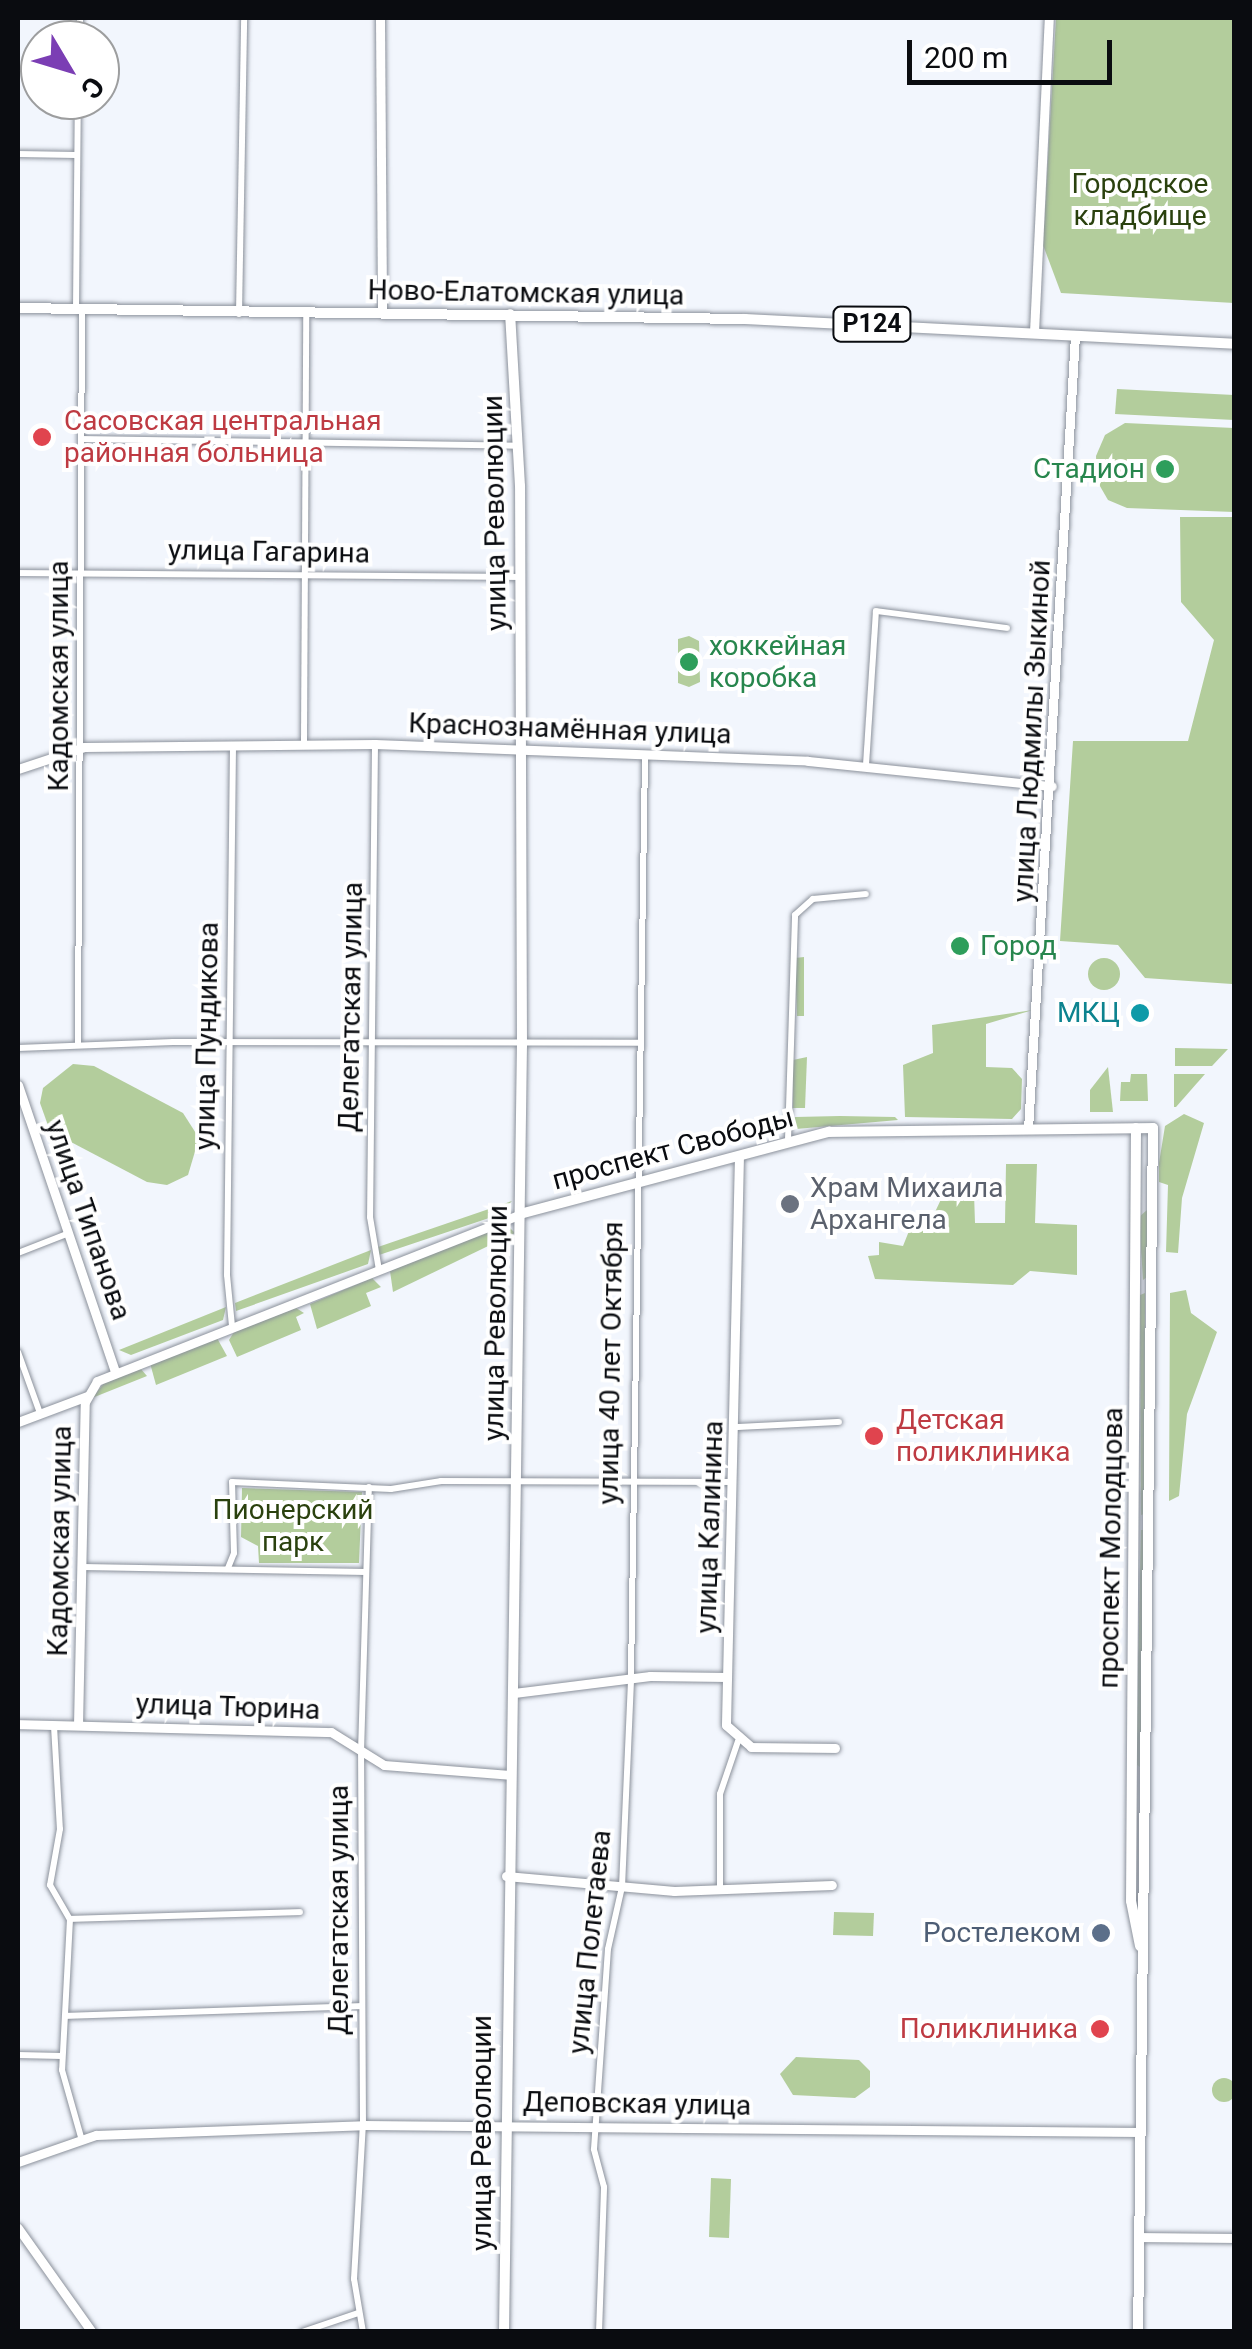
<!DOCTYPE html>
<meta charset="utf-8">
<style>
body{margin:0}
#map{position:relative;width:1252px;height:2349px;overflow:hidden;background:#f2f6fd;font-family:Roboto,sans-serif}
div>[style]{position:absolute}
.green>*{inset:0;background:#b3cd9c}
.round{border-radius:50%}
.roads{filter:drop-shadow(0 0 2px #8b919b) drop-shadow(0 0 2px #8b919b)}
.minor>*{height:6px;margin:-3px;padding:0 3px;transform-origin:3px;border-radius:3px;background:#fff}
.tertiary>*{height:9px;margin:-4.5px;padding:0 4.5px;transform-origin:4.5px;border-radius:4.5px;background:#fff}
.secondary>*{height:10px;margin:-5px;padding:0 5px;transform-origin:5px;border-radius:5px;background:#fff}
.primary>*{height:10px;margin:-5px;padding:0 5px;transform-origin:5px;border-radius:5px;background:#fff}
.dots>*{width:28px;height:28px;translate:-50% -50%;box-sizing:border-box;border:5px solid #fff;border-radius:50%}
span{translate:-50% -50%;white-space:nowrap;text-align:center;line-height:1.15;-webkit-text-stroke:8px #fff;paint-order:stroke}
.shield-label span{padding:2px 8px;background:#fff;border:2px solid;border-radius:8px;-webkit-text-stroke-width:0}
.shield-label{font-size:25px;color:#0a0c10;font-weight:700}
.park-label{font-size:28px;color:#2a410e}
.street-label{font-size:28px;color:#0a0c10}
.health-label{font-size:28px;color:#be3a42}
.left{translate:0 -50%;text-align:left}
.right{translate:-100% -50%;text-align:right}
.leisure-label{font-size:28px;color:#27864d}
.culture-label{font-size:28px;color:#0d838f}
.worship-label{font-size:28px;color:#5b616d}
.service-label{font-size:28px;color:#4e5e75}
.frame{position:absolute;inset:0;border:20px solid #0a0c10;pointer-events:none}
.north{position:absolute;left:20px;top:20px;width:100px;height:100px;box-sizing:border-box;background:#fff;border:2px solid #9d9e9f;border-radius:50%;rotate:128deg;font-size:28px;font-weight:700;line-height:40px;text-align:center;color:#0a0c10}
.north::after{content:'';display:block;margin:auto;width:35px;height:45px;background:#7b3eb4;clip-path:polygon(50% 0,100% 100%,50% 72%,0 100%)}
.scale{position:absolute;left:907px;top:40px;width:205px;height:45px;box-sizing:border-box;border:5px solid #0a0c10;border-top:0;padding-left:12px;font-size:30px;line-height:35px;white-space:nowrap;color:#0a0c10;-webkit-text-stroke:8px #fff;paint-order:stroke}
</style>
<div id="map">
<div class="green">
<i style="clip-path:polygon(1056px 18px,1234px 18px,1234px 303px,1061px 293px,1043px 245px)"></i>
<i style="clip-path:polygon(1117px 389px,1234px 395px,1234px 420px,1115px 414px)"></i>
<i style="clip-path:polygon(1125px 423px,1234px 428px,1234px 512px,1127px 508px,1108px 500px,1097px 481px,1096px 456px,1105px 435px)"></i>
<i style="clip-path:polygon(1180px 517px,1234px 517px,1234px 1008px,1232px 984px,1145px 978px,1118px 945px,1060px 941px,1073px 741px,1188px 741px,1214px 640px,1181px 602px)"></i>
<i style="clip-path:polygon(689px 636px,699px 641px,700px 682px,689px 687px,678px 683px,678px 639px)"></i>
<i style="clip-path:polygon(804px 957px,804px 1016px,797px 1016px,795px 958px)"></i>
<i class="round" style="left:1088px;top:958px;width:32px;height:32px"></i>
<i style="clip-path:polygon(1033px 1010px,986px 1024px,986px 1067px,1012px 1068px,1022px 1079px,1021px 1109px,1012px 1119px,905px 1117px,903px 1065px,933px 1053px,932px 1025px)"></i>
<i style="clip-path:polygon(1175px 1048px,1228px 1049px,1212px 1066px,1175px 1066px)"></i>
<i style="clip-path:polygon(807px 1057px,805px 1108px,793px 1108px,793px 1060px)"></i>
<i style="clip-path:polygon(73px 1064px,94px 1066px,183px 1113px,199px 1138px,188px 1175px,167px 1185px,147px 1182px,50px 1131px,40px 1103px,43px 1088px)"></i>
<i style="clip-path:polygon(1108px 1067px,1113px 1112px,1090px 1112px,1090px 1090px)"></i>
<i style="clip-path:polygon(1131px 1074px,1147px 1074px,1148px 1101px,1120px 1101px,1121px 1082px,1130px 1082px)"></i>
<i style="clip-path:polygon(1174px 1074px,1205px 1074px,1176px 1107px,1174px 1107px)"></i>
<i style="clip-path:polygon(1184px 1114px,1204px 1123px,1182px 1198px,1178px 1253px,1166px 1252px,1168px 1185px,1159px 1182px,1159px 1163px,1165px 1126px)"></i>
<i style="clip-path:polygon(840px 1116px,895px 1117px,898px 1120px,796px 1129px,791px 1123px,795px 1117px)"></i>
<i style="clip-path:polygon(1006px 1164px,1037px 1164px,1035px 1223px,1077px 1225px,1077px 1275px,1030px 1271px,1013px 1285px,875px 1279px,868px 1256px,879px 1255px,879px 1242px,903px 1246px,911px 1226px,926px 1231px,944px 1193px,974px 1193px,975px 1223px,1005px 1223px)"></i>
<i style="clip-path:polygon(512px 1201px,498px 1215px,379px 1255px,378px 1247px)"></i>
<i style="clip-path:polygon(1147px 1210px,1147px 1277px,1143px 1280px,1139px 1217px)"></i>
<i style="clip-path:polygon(506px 1224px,515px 1233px,393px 1292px,390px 1271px)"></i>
<i style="clip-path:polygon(371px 1250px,368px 1264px,236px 1311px,235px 1303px)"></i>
<i style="clip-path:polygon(372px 1278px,381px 1287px,366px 1293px,371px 1306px,317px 1329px,310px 1304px)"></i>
<i style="clip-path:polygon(1186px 1290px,1191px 1313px,1217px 1332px,1187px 1414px,1179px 1496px,1169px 1501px,1170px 1293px)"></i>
<i style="clip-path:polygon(1145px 1293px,1144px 1514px,1141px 1515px,1140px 1295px)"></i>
<i style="clip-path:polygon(226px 1307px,223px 1320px,131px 1355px,119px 1350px)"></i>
<i style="clip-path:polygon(296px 1308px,304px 1313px,296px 1317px,301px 1330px,237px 1357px,229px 1340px,234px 1332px)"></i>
<i style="clip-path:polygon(217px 1338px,227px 1356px,156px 1385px,150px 1363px)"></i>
<i style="clip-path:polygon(140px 1368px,147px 1376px,92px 1398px,105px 1382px)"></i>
<i style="clip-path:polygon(242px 1488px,362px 1492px,359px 1563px,259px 1563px,258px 1546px,241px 1537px)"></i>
<i style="clip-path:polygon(1141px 1530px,1144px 1530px,1141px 1768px,1136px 1764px)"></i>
<i style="clip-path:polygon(834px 1912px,874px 1913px,873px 1936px,833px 1935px)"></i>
<i style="clip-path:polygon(796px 2057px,859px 2060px,870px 2071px,870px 2087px,855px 2098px,793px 2095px,780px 2074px)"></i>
<i class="round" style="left:1212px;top:2078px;width:24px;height:24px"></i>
<i style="clip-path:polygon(711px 2178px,731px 2179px,729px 2238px,709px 2237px)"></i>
</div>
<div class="roads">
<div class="minor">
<i style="left:79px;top:40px;width:22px;rotate:-87deg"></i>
<i style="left:18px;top:154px;width:58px;rotate:1deg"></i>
<i style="left:76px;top:310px;width:210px;rotate:-89.5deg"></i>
<i style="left:239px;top:314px;width:296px;rotate:-89deg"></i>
<i style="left:83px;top:439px;width:434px;rotate:0.9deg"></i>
<i style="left:18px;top:573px;width:502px;rotate:0.46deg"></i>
<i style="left:304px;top:744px;width:430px;rotate:-89.7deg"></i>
<i style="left:375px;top:744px;width:473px;rotate:90.6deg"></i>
<i style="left:370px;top:1217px;width:54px;rotate:80.4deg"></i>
<i style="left:866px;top:765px;width:154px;rotate:-86.3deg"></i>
<i style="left:876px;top:611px;width:132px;rotate:7.4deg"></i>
<i style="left:78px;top:1043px;width:731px;rotate:-89.69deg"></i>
<i style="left:18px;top:1048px;width:155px;rotate:-2.2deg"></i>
<i style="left:173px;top:1042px;width:466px;rotate:0.1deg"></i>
<i style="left:788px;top:1140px;width:225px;rotate:-88.2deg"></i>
<i style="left:795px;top:915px;width:24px;rotate:-42deg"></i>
<i style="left:813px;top:899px;width:53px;rotate:-5.4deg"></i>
<i style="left:18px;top:1253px;width:55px;rotate:-21.4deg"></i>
<i style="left:232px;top:1326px;width:51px;rotate:-95.6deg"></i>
<i style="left:227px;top:1275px;width:530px;rotate:-89.35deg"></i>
<i style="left:18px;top:1352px;width:65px;rotate:70.2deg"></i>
<i style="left:736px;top:1427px;width:103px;rotate:-2.8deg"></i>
<i style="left:83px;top:1567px;width:283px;rotate:1deg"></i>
<i style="left:228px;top:1568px;width:16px;rotate:-68deg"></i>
<i style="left:234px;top:1553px;width:71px;rotate:-91.6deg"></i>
<i style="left:232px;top:1482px;width:159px;rotate:2.5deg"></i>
<i style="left:391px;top:1489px;width:51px;rotate:-9.1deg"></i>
<i style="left:441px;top:1481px;width:292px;rotate:0.2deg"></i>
<i style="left:54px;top:1726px;width:103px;rotate:86.7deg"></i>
<i style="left:60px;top:1829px;width:57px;rotate:100.1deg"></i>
<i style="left:50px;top:1885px;width:39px;rotate:60deg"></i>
<i style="left:70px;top:1919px;width:151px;rotate:93deg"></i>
<i style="left:62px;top:2070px;width:70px;rotate:74.2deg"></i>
<i style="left:720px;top:1891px;width:97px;rotate:-90deg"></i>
<i style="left:720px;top:1794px;width:56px;rotate:-71.2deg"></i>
<i style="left:70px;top:1919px;width:230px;rotate:-1.7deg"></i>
<i style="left:66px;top:2016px;width:295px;rotate:-1.9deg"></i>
<i style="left:18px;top:2055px;width:44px;rotate:1.3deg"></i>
<i style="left:302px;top:2332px;width:59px;rotate:-18.7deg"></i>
<i style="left:363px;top:2332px;width:54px;rotate:-99.6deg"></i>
<i style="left:354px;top:2279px;width:154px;rotate:-86.7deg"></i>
<i style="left:363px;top:2125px;width:373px;rotate:-90.3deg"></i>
<i style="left:361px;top:1752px;width:265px;rotate:-88.3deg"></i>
<i style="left:599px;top:2332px;width:145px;rotate:-88deg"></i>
<i style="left:604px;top:2187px;width:39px;rotate:-105deg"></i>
<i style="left:594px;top:2149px;width:200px;rotate:-86deg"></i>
<i style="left:608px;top:1949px;width:64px;rotate:-77.3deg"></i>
<i style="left:622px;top:1887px;width:209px;rotate:-87.5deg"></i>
<i style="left:631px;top:1678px;width:924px;rotate:-89.13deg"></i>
</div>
<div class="tertiary">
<i style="left:380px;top:18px;width:295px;rotate:89.6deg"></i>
<i style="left:1034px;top:332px;width:314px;rotate:-87.3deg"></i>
<i style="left:18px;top:769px;width:70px;rotate:-18.4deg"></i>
<i style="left:84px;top:747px;width:291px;rotate:-0.6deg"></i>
<i style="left:375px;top:744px;width:433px;rotate:2.2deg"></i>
<i style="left:808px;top:761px;width:245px;rotate:5.9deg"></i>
<i style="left:18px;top:1085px;width:302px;rotate:71.3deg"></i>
<i style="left:1028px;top:1129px;width:795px;rotate:-86.61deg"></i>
<i style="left:739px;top:1155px;width:570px;rotate:91.31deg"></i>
<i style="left:726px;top:1725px;width:33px;rotate:41deg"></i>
<i style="left:751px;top:1747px;width:84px;rotate:0.7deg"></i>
<i style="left:18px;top:1422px;width:74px;rotate:-20.6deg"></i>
<i style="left:514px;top:1693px;width:137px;rotate:-7.1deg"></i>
<i style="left:650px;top:1676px;width:77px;rotate:0.7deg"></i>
<i style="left:18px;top:1724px;width:313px;rotate:1.5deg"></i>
<i style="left:331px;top:1732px;width:62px;rotate:31.9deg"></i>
<i style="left:384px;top:1765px;width:126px;rotate:4.5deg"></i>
<i style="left:78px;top:1725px;width:323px;rotate:-88.8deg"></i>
<i style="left:85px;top:1402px;width:24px;rotate:-60deg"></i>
<i style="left:97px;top:1381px;width:455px;rotate:-21.5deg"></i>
<i style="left:506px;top:1876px;width:169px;rotate:5.1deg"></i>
<i style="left:674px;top:1891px;width:158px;rotate:-2.2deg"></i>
<i style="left:18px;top:2162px;width:83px;rotate:-19.1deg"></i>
<i style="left:96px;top:2135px;width:267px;rotate:-2.1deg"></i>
<i style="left:363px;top:2125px;width:778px;rotate:0.52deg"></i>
<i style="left:18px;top:2228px;width:128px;rotate:54.6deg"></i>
<i style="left:1139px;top:2237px;width:95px;rotate:0.6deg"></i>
</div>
<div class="secondary">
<i style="left:1136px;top:1128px;width:773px;rotate:90.37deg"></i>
<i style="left:1131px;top:1901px;width:46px;rotate:78.7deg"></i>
<i style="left:520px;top:1214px;width:320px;rotate:-14.9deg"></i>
<i style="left:829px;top:1132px;width:324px;rotate:-0.7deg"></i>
<i style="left:1153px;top:1128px;width:1204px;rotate:90.71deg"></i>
<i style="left:504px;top:2332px;width:1286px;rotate:-89.2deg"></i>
<i style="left:522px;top:1046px;width:560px;rotate:-90.2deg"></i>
<i style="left:520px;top:486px;width:172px;rotate:-93.3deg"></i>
</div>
<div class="primary">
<i style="left:18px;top:308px;width:727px;rotate:0.87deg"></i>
<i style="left:745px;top:319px;width:490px;rotate:2.9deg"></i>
</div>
</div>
<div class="dots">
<i style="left:42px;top:437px;background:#e0444e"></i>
<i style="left:1165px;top:469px;background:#2e9e5b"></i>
<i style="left:689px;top:662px;background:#2e9e5b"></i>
<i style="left:960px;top:946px;background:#2e9e5b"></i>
<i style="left:1140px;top:1013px;background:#0f9aa8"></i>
<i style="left:790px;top:1204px;background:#6b7280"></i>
<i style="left:874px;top:1436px;background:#e0444e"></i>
<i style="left:1101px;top:1933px;background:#5c6f8a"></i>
<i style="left:1100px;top:2029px;background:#e0444e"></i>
</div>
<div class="shield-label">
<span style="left:872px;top:324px">Р124</span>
</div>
<div class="park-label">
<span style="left:1140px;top:200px">Городское<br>кладбище</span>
<span style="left:293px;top:1526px">Пионерский<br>парк</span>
</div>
<div class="street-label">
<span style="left:526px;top:293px;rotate:1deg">Ново-Елатомская улица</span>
<span style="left:495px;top:513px;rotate:-91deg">улица Революции</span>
<span style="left:269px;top:552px;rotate:1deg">улица Гагарина</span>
<span style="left:59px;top:676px;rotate:-90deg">Кадомская улица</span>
<span style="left:570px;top:729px;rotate:2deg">Краснознамённая улица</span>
<span style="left:1032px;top:731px;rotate:-87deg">улица Людмилы Зыкиной</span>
<span style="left:351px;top:1007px;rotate:-89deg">Делегатская улица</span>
<span style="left:207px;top:1036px;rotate:-89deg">улица Пундикова</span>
<span style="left:673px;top:1149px;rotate:-15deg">проспект Свободы</span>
<span style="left:88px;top:1220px;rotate:71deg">улица Типанова</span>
<span style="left:496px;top:1323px;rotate:-89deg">улица Революции</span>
<span style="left:611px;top:1363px;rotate:-89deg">улица 40 лет Октября</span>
<span style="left:710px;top:1527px;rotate:-88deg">улица Калинина</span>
<span style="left:60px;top:1541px;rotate:-89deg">Кадомская улица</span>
<span style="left:1111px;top:1548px;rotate:-89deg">проспект Молодцова</span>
<span style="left:228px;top:1707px;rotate:2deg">улица Тюрина</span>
<span style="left:339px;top:1910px;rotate:-90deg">Делегатская улица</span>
<span style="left:590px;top:1942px;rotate:-84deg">улица Полетаева</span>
<span style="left:637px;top:2104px;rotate:1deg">Деповская улица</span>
<span style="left:482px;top:2133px;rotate:-90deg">улица Революции</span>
</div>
<div class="health-label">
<span class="left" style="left:64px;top:437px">Сасовская центральная<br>районная больница</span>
<span class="left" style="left:896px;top:1436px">Детская<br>поликлиника</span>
<span class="right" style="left:1078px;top:2029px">Поликлиника</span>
</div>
<div class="leisure-label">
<span class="right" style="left:1145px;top:469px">Стадион</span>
<span class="left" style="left:709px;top:662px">хоккейная<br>коробка</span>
<span class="left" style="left:980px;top:946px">Город</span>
</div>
<div class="culture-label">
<span class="right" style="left:1120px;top:1013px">МКЦ</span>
</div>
<div class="worship-label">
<span class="left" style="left:810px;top:1204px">Храм Михаила<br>Архангела</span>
</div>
<div class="service-label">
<span class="right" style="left:1081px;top:1933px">Ростелеком</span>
</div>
<div class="frame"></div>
<div class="north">С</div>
<div class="scale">200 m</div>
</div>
